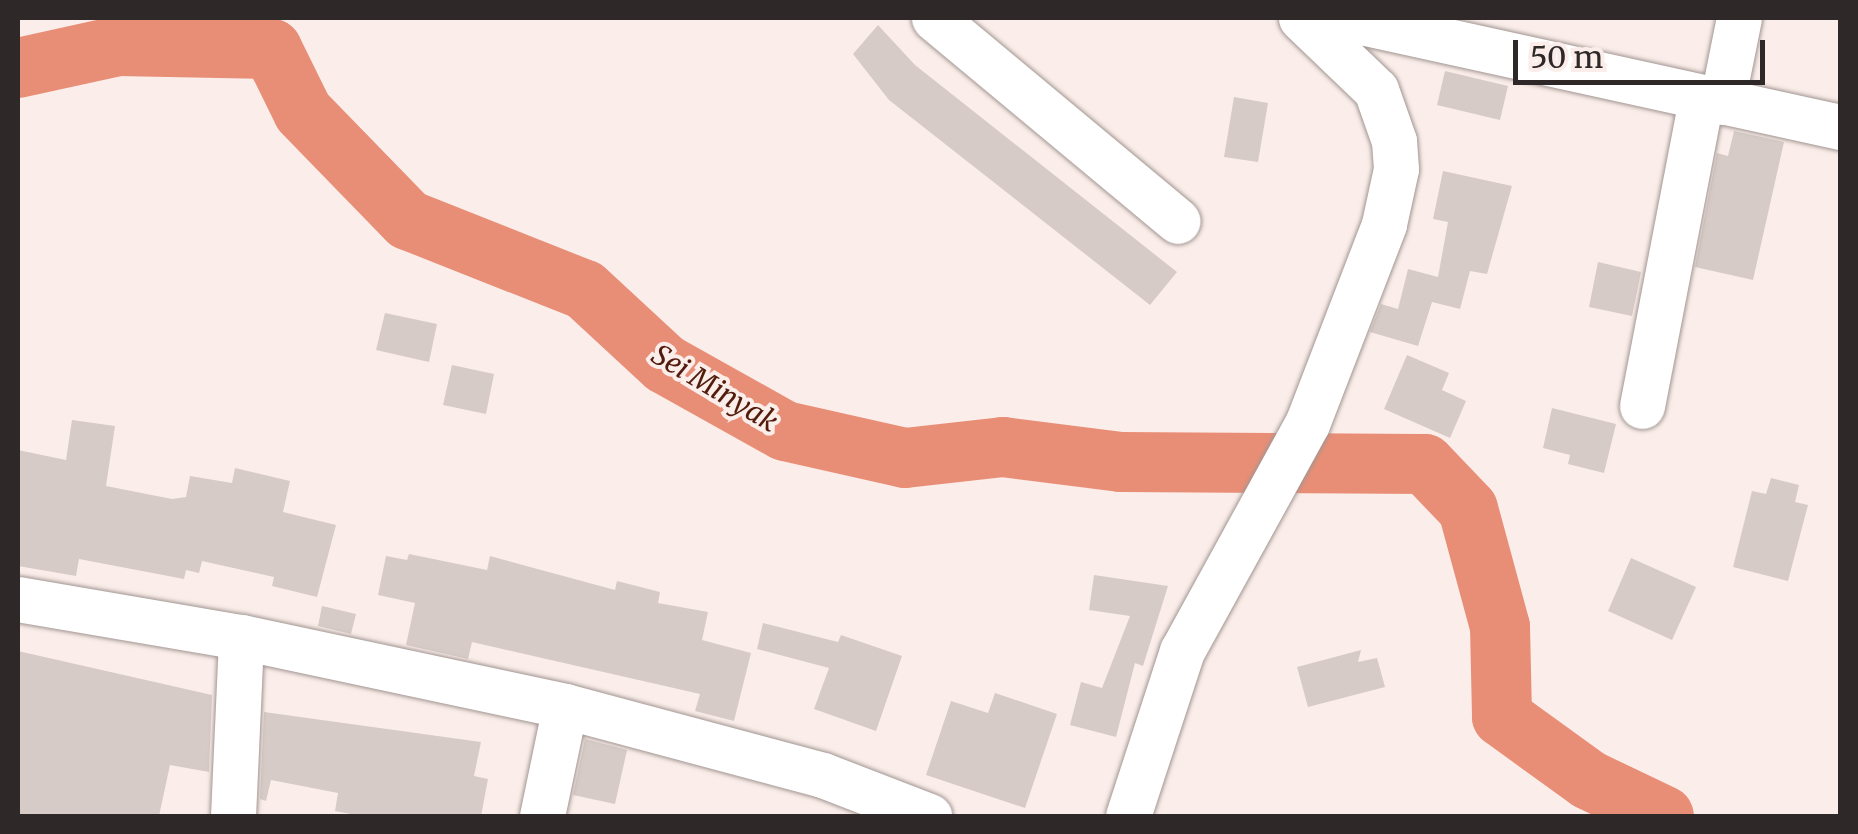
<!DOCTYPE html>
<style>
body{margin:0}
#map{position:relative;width:1858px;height:834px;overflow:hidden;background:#fbeeea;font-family:Merriweather,serif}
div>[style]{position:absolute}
.river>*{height:60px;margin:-30px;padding:0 30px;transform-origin:30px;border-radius:30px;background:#e98e76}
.building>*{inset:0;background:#d7cbc7}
.roads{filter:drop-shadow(0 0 2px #a19592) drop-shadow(0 0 2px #a19592)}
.minor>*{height:45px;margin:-22.5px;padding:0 22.5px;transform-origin:22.5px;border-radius:22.5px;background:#fff}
span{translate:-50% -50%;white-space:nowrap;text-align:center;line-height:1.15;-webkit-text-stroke:8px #fbeeea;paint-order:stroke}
.water-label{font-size:28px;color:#531b0c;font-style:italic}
.frame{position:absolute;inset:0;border:20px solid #2e2928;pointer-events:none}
.scale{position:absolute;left:1513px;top:40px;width:252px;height:45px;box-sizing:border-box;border:5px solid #2e2928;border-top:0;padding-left:12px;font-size:30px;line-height:35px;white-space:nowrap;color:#2e2928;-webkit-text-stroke:8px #fbeeea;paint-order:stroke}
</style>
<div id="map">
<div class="river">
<i style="left:18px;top:68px;width:102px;rotate:-12.4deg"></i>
<i style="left:118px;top:46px;width:154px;rotate:1.1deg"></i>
<i style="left:272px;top:49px;width:70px;rotate:63.8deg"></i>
<i style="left:303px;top:112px;width:151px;rotate:45.8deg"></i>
<i style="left:408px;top:220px;width:190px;rotate:21.6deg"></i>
<i style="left:585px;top:290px;width:109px;rotate:42.8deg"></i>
<i style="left:665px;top:364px;width:137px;rotate:29.2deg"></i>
<i style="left:785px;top:431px;width:123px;rotate:12.7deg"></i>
<i style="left:905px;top:458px;width:99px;rotate:-6.4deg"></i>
<i style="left:1003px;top:447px;width:119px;rotate:7.2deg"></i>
<i style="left:1121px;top:462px;width:304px;rotate:0.4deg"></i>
<i style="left:1425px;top:464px;width:62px;rotate:46.3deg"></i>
<i style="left:1468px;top:509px;width:122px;rotate:74.8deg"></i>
<i style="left:1500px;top:627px;width:90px;rotate:88.7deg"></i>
<i style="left:1502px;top:717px;width:107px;rotate:35.9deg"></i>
<i style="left:1589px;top:780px;width:83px;rotate:25.6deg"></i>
</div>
<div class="building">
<i style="clip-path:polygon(878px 25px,915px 65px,1177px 272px,1150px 305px,889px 100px,853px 54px)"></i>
<i style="clip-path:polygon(1445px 71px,1508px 86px,1500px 120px,1437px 105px)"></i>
<i style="clip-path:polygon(1234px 97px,1268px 103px,1258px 162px,1224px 157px)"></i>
<i style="clip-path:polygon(1734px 131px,1784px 142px,1753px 280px,1695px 267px,1717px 153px,1728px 156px)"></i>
<i style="clip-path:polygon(1443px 171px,1512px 186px,1487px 274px,1470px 271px,1460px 309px,1432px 302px,1418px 346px,1370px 332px,1381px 304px,1398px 309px,1408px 269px,1438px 277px,1448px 222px,1433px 219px)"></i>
<i style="clip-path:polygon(1598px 262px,1641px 272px,1632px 316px,1589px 307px)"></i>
<i style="clip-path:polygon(385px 313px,437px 324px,429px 362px,376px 350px)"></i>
<i style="clip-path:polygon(1407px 355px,1449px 373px,1442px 390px,1466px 401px,1450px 438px,1384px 409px)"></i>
<i style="clip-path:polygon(452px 365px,494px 374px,486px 414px,443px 405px)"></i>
<i style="clip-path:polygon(1552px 408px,1616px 424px,1604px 473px,1568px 464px,1570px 455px,1543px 448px)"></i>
<i style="clip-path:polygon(72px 420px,115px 426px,106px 486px,172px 499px,186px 497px,190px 476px,232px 483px,235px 468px,290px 481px,283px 512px,336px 525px,317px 597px,272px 586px,274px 577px,202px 561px,199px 573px,186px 570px,184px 579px,79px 559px,76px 576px,18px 566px,18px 450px,66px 460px)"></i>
<i style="clip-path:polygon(1771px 478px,1799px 485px,1795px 502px,1808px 505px,1788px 581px,1733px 567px,1752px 491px,1766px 494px)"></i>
<i style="clip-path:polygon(409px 554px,487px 570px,490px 556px,615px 590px,617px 581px,660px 592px,658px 603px,708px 612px,702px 640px,751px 653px,734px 721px,695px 711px,700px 694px,472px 642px,468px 659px,406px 645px,415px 603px,378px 595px,386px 556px,407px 560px)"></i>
<i style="clip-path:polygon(1631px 558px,1696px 587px,1672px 640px,1608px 611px)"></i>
<i style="clip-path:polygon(1094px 575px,1168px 586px,1143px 666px,1135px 663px,1116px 737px,1070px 725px,1081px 682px,1102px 688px,1130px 616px,1089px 610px)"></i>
<i style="clip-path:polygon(322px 606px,356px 614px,351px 634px,318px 626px)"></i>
<i style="clip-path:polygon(763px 623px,838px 642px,841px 635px,902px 656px,876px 731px,814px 709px,829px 668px,757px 649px)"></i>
<i style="clip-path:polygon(1361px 650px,1358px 662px,1377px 658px,1385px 687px,1308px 707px,1297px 667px)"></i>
<i style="clip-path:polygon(18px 651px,212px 695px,209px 772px,170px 765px,159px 816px,18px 816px)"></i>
<i style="clip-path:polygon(995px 693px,1057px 714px,1025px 808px,926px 775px,951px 701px,988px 713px)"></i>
<i style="clip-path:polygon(264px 712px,481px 742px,474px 776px,488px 779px,481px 816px,362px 816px,335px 811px,338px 793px,271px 780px,266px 801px,260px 799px)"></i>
<i style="clip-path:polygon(585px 739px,627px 750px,615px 804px,573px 795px)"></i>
</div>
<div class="roads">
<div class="minor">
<i style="left:934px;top:18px;width:317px;rotate:39.8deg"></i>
<i style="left:1343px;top:18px;width:509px;rotate:12.37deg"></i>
<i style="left:1722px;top:102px;width:86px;rotate:-78.6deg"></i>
<i style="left:1642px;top:406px;width:313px;rotate:-79.1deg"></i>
<i style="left:18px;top:599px;width:226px;rotate:9.7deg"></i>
<i style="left:241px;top:637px;width:331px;rotate:12deg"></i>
<i style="left:565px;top:706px;width:267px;rotate:15deg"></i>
<i style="left:823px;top:775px;width:114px;rotate:21.1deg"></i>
<i style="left:233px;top:816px;width:179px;rotate:-87.4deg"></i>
<i style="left:542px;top:816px;width:112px;rotate:-78.2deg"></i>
<i style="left:1128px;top:816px;width:174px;rotate:-71.9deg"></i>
<i style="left:1182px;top:651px;width:259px;rotate:-61.2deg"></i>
<i style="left:1307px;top:424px;width:214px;rotate:-68.9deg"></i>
<i style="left:1384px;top:224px;width:56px;rotate:-77.7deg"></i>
<i style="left:1396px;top:169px;width:28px;rotate:-94deg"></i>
<i style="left:1394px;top:141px;width:54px;rotate:-109.4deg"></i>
<i style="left:1376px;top:90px;width:104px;rotate:-136.2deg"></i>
</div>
</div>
<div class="water-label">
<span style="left:715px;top:388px;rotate:31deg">Sei Minyak</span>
</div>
<div class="frame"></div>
<div class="scale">50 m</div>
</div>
